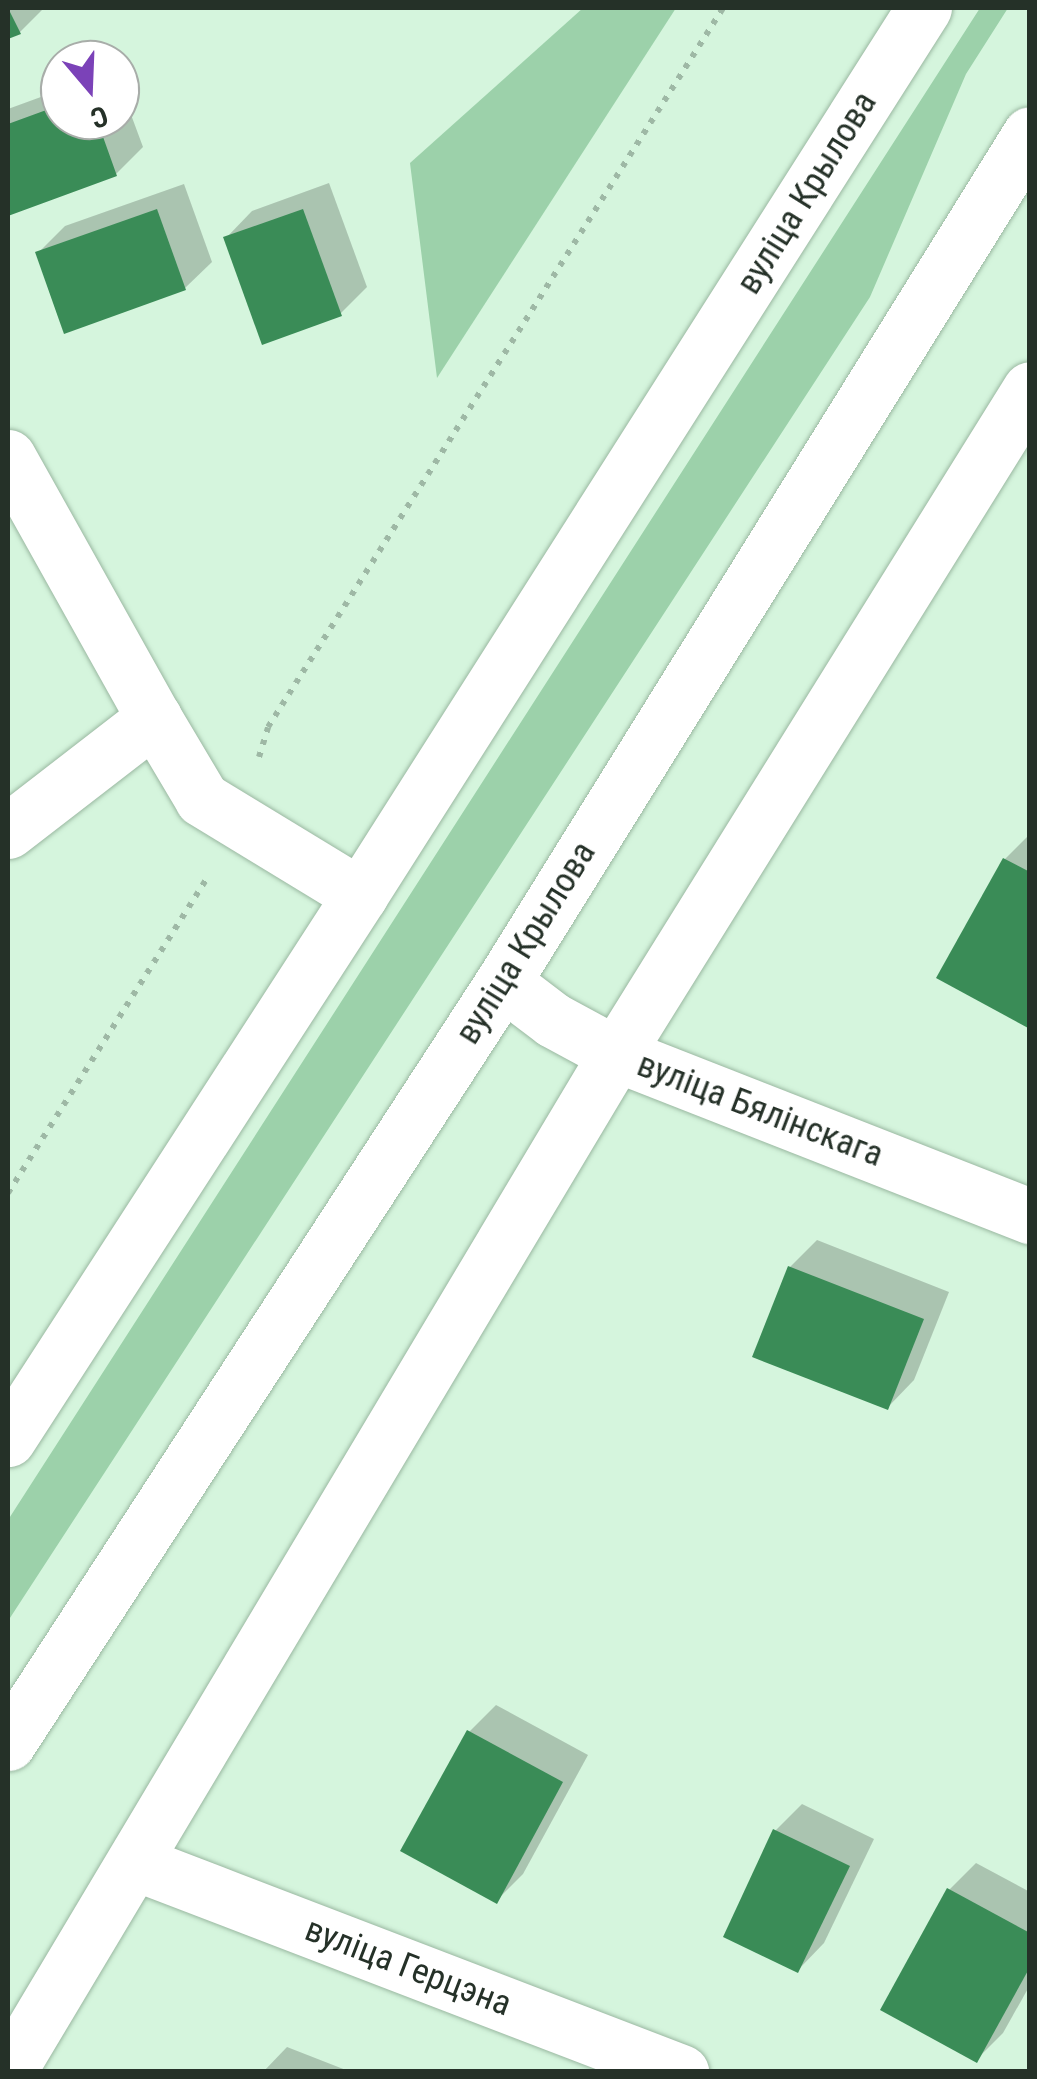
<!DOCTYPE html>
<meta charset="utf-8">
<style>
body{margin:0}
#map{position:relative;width:1037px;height:2079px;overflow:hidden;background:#d5f5dd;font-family:"Roboto Condensed",sans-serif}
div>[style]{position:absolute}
.green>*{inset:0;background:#9cd1aa}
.shadow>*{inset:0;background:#0003}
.building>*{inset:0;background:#3a8c57}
.path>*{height:6px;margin-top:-3px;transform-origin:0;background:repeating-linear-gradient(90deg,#9eb8a5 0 5px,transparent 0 13px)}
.roads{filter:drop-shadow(0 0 2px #9ab8a1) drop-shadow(0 0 2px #9ab8a1)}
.street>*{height:55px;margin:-27.5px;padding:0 27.5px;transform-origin:27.5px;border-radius:27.5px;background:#fff}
.secondary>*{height:55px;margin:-27.5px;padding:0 27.5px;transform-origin:27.5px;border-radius:27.5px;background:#fff}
span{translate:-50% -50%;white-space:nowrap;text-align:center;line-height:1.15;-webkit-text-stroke:9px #fff;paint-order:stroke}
.street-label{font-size:35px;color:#253128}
.frame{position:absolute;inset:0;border:10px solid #253128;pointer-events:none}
.north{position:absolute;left:40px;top:40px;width:100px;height:100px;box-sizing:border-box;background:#fff;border:2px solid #a8ada9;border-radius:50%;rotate:161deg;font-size:28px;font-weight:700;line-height:40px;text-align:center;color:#253128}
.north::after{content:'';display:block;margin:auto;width:35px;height:45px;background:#7b42b8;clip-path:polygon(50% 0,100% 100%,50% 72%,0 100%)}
</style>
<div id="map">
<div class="green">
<i style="clip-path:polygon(583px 8px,676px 8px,437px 378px,410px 163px)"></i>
<i style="clip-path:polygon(980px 8px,1008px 8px,966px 74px,870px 297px,8px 1621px,8px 1520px)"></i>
</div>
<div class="shadow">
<i style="clip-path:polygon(8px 8px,44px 8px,20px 32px,8px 36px)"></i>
<i style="clip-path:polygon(120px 85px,143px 147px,116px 174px,8px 214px,8px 109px,60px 90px,60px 120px,120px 120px)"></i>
<i style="clip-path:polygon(329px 183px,367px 287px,340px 314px,226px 238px,252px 211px)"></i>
<i style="clip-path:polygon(184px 184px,212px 262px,185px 288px,38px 253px,65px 226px)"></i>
<i style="clip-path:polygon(1030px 834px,1030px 1027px,1005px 859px)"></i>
<i style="clip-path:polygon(817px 1240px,949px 1292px,914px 1380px,888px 1407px,790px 1267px)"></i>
<i style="clip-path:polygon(496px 1705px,588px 1755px,523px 1874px,497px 1900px,469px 1732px)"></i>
<i style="clip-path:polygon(802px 1804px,874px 1839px,824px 1943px,798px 1970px,775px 1831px)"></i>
<i style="clip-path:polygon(976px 1863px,1030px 1892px,1030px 1985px,1003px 2033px,977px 2059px,949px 1890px)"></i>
<i style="clip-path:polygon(287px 2047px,351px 2072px,263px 2072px)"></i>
</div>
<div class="building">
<i style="clip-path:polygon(8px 8px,21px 34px,8px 39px)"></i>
<i style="clip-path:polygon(60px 105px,60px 120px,97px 120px,117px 176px,8px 216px,8px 124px)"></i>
<i style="clip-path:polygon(157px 209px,186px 290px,64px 334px,35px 252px)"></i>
<i style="clip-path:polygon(303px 209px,342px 316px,262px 345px,223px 237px)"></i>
<i style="clip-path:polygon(1003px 858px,1030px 872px,1030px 1029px,936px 978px)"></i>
<i style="clip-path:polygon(788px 1266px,924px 1319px,888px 1410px,752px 1357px)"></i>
<i style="clip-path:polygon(467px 1730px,563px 1782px,497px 1904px,400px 1851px)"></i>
<i style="clip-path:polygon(773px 1829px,850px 1866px,798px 1973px,723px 1937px)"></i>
<i style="clip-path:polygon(947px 1888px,1030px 1933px,1030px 1967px,977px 2063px,880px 2010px)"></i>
</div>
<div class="path">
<i style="left:259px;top:757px;width:31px;rotate:-73deg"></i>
<i style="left:268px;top:727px;width:851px;rotate:-57.67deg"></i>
<i style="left:8px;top:1193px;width:373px;rotate:-57.7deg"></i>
</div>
<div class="roads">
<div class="street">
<i style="left:8px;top:457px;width:299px;rotate:60.8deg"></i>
<i style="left:8px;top:831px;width:185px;rotate:-37.7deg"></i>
<i style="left:154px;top:718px;width:94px;rotate:59.3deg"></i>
<i style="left:202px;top:799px;width:185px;rotate:31.3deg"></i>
<i style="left:503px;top:982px;width:63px;rotate:37.2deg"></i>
<i style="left:553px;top:1020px;width:72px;rotate:28.4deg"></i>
<i style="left:616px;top:1054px;width:445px;rotate:21.4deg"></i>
<i style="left:136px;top:1863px;width:584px;rotate:20.98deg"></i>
<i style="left:8px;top:2072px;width:1186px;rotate:-59.15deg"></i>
<i style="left:616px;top:1054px;width:783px;rotate:-58.1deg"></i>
</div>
<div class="secondary">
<i style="left:8px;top:1439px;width:648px;rotate:-57.09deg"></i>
<i style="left:360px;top:895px;width:1051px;rotate:-57.55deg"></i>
<i style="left:8px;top:1743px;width:908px;rotate:-56.96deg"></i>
<i style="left:503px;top:982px;width:998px;rotate:-58.14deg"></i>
</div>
</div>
<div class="street-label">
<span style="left:807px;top:193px;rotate:-58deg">вуліца Крылова</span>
<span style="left:526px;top:943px;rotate:-58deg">вуліца Крылова</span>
<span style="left:760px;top:1110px;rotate:21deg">вуліца Бялінскага</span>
<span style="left:408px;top:1967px;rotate:21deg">вуліца Герцэна</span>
</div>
<div class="frame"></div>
<div class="north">С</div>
</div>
